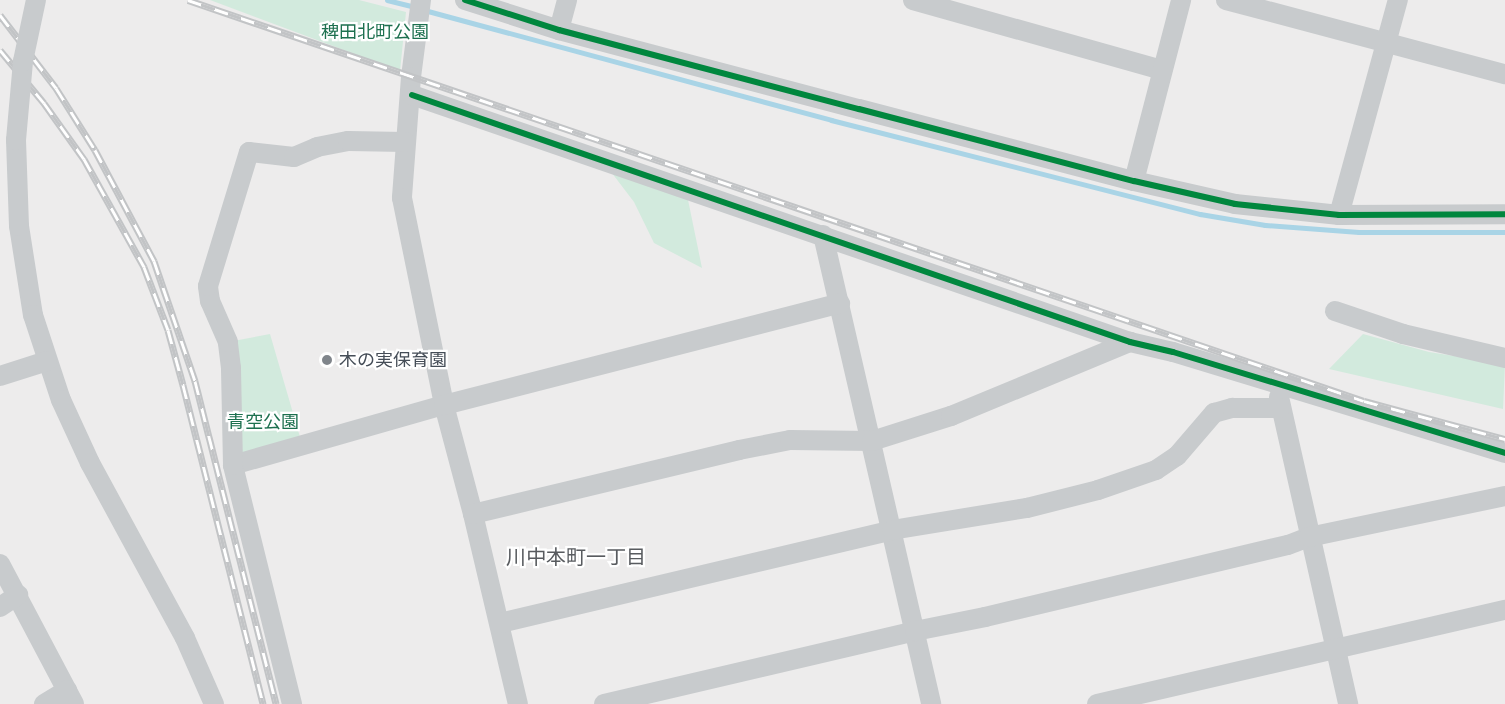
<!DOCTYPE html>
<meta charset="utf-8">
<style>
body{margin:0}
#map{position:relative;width:1505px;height:704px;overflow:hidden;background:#edecec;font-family:"IBM Plex Sans","Noto Sans JP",sans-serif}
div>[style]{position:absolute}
.green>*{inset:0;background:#d2eadd}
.stream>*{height:5px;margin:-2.5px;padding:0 2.5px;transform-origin:2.5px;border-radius:2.5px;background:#a9d4e6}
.minor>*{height:20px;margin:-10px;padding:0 10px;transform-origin:10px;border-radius:10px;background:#c8cbcd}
.rail>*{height:7px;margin-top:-3.5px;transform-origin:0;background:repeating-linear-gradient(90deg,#fff 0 14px,#c2c4c6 0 28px);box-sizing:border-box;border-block:2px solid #c2c4c6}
.minor-bridge>*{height:20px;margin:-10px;padding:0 10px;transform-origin:10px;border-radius:10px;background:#c8cbcd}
.cycleway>*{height:6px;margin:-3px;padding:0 3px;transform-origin:3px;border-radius:3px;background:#00873e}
.dots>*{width:16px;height:16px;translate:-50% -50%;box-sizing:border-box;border:3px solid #fff;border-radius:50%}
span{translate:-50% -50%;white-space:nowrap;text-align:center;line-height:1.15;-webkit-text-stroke:4.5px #fff;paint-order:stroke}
.park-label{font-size:18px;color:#1d704f}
.poi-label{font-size:18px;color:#454d57}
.left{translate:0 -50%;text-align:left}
.neighbourhood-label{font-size:20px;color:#585b5f}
</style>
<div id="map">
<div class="green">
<i style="clip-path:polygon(210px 0,359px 0,406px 12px,400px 71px)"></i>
<i style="clip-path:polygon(602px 160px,686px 190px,702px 268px,654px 243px,634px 202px)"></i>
<i style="clip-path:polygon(270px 334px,302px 444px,233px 465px,228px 342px)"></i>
<i style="clip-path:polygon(1363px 334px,1429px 352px,1505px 364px,1503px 409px,1329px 369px)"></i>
</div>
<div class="stream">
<i style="left:387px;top:0;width:29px;rotate:14deg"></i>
<i style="left:424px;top:10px;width:422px;rotate:15.1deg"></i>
<i style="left:831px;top:120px;width:381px;rotate:14.3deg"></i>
<i style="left:1200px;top:214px;width:66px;rotate:9.6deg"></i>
<i style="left:1265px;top:225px;width:94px;rotate:4.3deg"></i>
<i style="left:1359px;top:232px;width:146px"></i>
</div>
<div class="minor">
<i style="left:421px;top:0;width:78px;rotate:97.4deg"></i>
<i style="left:411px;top:77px;width:121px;rotate:94.3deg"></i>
<i style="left:402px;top:198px;width:211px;rotate:78.5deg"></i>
<i style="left:444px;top:405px;width:113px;rotate:75.1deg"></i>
<i style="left:473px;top:514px;width:195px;rotate:76.7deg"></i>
<i style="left:465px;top:0;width:99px;rotate:17.7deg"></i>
<i style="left:559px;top:30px;width:310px;rotate:14.8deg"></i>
<i style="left:859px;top:109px;width:284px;rotate:14.7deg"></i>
<i style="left:1134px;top:181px;width:104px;rotate:12.8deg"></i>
<i style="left:1235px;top:204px;width:105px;rotate:6deg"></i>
<i style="left:1339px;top:215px;width:166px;rotate:-0.3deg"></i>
<i style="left:913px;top:0;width:259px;rotate:15.7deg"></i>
<i style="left:1226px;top:0;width:289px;rotate:14.9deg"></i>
<i style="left:559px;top:30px;width:31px;rotate:-75deg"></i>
<i style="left:412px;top:95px;width:759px;rotate:18.98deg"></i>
<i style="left:1130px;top:342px;width:44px;rotate:13.1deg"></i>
<i style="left:1173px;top:352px;width:347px;rotate:16.9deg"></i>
<i style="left:1134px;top:181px;width:187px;rotate:-75.4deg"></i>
<i style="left:1339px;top:215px;width:223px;rotate:-74.7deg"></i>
<i style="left:19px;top:226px;width:90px;rotate:81.1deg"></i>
<i style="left:33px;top:315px;width:89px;rotate:71.8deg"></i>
<i style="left:61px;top:400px;width:69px;rotate:65.3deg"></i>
<i style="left:90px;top:463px;width:199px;rotate:61.5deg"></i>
<i style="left:185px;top:638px;width:72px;rotate:66.3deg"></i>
<i style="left:823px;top:235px;width:481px;rotate:77deg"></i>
<i style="left:1335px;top:311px;width:72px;rotate:18.7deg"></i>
<i style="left:1403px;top:334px;width:105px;rotate:13.2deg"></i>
<i style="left:0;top:376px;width:49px;rotate:-17.7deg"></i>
<i style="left:1279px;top:397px;width:315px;rotate:77.3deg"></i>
<i style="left:233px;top:465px;width:219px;rotate:-15.9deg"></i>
<i style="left:444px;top:405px;width:409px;rotate:-14.4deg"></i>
<i style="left:473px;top:514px;width:274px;rotate:-13.5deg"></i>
<i style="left:739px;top:450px;width:52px;rotate:-11.1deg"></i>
<i style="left:790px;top:440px;width:82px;rotate:0.7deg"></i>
<i style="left:872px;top:441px;width:83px;rotate:-17.6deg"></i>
<i style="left:951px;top:416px;width:194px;rotate:-22.5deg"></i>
<i style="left:0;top:564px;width:158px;rotate:62.1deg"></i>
<i style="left:0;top:607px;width:22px;rotate:-34deg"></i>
<i style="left:500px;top:623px;width:403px;rotate:-13.3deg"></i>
<i style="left:892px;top:530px;width:137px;rotate:-9.3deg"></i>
<i style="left:1027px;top:508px;width:73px;rotate:-14.2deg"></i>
<i style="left:1098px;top:490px;width:61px;rotate:-19deg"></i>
<i style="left:1156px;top:470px;width:25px;rotate:-34deg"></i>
<i style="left:1177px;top:456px;width:57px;rotate:-49.3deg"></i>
<i style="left:1214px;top:413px;width:19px;rotate:-16deg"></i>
<i style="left:1232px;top:408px;width:48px"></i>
<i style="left:44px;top:704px;width:27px;rotate:-31deg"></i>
<i style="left:292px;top:704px;width:246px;rotate:-103.9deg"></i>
<i style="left:233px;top:465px;width:97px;rotate:-91.2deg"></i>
<i style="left:231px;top:368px;width:26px;rotate:-97deg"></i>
<i style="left:228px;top:342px;width:45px;rotate:-113.7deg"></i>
<i style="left:210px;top:301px;width:15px;rotate:-98deg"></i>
<i style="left:208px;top:286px;width:140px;rotate:-73deg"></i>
<i style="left:249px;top:152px;width:45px;rotate:6.3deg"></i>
<i style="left:294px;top:157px;width:25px;rotate:-23deg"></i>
<i style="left:317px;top:147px;width:32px;rotate:-11deg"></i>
<i style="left:348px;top:141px;width:57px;rotate:1deg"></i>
<i style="left:604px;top:704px;width:319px;rotate:-13.2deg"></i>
<i style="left:915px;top:631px;width:71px;rotate:-11.3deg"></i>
<i style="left:985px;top:617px;width:311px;rotate:-13.4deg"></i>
<i style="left:1288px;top:545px;width:22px;rotate:-21deg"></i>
<i style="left:1309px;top:537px;width:200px;rotate:-11.8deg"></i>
<i style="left:1097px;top:704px;width:419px;rotate:-13deg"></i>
</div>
<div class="rail">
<i style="left:188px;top:0;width:1242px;rotate:18.83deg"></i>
<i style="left:1364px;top:401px;width:146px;rotate:15.1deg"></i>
<i style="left:0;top:15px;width:92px;rotate:52.5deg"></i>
<i style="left:56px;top:88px;width:73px;rotate:57.8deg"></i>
<i style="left:95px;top:150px;width:126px;rotate:62deg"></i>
<i style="left:154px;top:261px;width:127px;rotate:71.1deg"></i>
<i style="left:195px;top:381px;width:333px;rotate:75.9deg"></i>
<i style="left:0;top:50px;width:69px;rotate:50.3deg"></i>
<i style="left:44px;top:103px;width:69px;rotate:54.5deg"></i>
<i style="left:84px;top:159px;width:124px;rotate:60.9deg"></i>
<i style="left:144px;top:267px;width:67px;rotate:69.1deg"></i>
<i style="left:168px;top:330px;width:57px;rotate:74.7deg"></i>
<i style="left:183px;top:385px;width:329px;rotate:75.9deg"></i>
</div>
<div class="minor-bridge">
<i style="left:19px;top:226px;width:86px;rotate:-92deg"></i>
<i style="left:16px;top:140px;width:79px;rotate:-84.9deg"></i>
<i style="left:23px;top:61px;width:62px;rotate:-78deg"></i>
</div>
<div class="cycleway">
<i style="left:465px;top:0;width:99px;rotate:17.7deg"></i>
<i style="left:559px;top:30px;width:310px;rotate:14.8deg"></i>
<i style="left:859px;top:109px;width:284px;rotate:14.7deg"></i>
<i style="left:1134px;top:181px;width:104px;rotate:12.8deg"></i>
<i style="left:1235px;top:204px;width:105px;rotate:6deg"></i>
<i style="left:1339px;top:215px;width:166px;rotate:-0.3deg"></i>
<i style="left:412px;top:95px;width:759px;rotate:18.98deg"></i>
<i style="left:1130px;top:342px;width:44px;rotate:13.1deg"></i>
<i style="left:1173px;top:352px;width:347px;rotate:16.9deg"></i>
</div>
<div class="dots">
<i style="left:327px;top:360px;background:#80858b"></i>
</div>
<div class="park-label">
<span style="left:375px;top:32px">稗田北町公園</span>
<span style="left:263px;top:422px">青空公園</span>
</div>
<div class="poi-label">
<span class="left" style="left:339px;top:360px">木の実保育園</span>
</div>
<div class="neighbourhood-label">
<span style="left:576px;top:556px">川中本町一丁目</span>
</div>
</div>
